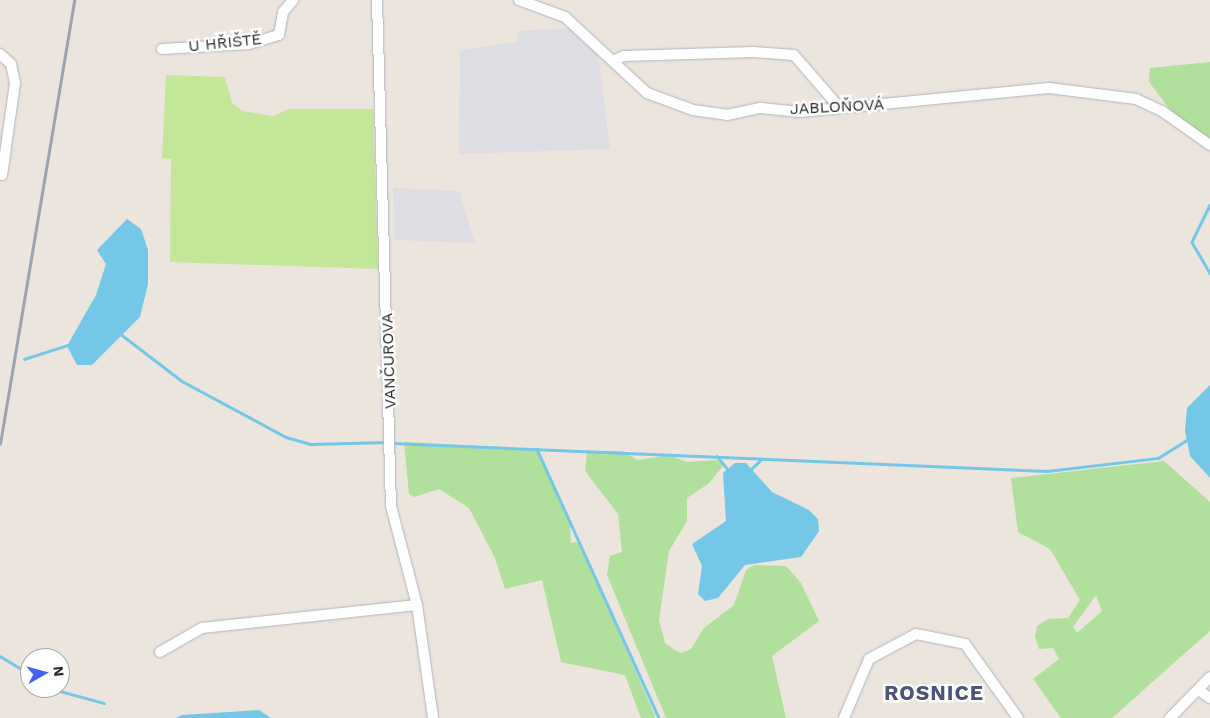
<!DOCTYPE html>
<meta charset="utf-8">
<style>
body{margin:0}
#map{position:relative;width:1210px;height:718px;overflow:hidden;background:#ebe5dd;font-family:"Work Sans",sans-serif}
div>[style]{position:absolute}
.industrial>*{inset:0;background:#dfdde4}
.green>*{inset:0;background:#b1df9c}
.pitch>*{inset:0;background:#c3e698}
.water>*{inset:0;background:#75c7e8}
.stream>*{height:2.5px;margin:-1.25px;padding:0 1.25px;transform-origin:1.25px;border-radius:1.25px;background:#75c7e8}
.roads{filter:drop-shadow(0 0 1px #b0b3bd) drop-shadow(0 0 1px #b0b3bd)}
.minor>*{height:10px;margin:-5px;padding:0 5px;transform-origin:5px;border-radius:5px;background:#fff}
.rail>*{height:2.5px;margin:-1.25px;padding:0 1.25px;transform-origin:1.25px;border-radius:1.25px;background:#a0a2b3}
span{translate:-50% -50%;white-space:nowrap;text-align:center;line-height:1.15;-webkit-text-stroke:4.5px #fff;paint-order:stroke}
.street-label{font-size:16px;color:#2a2a2a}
.district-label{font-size:21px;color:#4d5478;font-weight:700;letter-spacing:1px}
.north{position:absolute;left:20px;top:648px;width:50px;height:50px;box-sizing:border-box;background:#fff;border:1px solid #aaa;border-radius:50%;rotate:83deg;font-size:14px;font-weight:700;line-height:20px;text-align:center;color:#2a2a2a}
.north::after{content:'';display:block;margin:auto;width:18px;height:22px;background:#4561f0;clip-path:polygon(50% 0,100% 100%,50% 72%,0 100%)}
</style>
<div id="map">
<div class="industrial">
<i style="clip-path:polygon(571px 28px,598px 52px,610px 149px,459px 154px,460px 50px,517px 42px,517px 31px)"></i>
<i style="clip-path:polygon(393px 188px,459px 191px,475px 243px,395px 240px)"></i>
</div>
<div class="green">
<i style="clip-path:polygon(1210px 62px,1210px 141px,1181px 124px,1149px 82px,1150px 68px)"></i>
<i style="clip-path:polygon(404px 442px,538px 449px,570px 524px,571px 543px,578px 542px,586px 557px,656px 718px,641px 718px,625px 675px,561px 662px,542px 580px,505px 589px,495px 558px,469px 508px,439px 489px,414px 497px,409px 494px)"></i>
<i style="clip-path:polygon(622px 451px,638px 460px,668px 455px,687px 462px,717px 460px,724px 465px,708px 484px,687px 498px,687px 521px,669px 551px,659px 620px,665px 643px,675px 650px,681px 653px,691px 649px,704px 628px,734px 605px,746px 570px,754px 565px,786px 566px,801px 583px,819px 621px,772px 656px,786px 718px,666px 718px,607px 575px,610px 556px,622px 552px,618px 514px,585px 471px,587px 452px)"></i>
<i style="clip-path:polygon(evenodd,1164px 461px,1210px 502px,1210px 631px,1112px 718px,1061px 718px,1033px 679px,1059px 659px,1053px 648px,1039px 649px,1035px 636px,1037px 626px,1048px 619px,1068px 618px,1080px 600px,1050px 549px,1018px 532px,1011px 478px,1164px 461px,1096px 595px,1102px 611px,1077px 633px,1073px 627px,1096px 595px)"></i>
</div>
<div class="pitch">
<i style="clip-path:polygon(166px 75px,225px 77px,232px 103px,243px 111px,273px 116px,289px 109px,373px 109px,378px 269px,170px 262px,171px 159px,162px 158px)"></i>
</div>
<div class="water">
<i style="clip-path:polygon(127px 219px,141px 229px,148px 250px,148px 284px,140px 317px,92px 365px,77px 365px,67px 346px,96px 295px,106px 264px,97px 250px)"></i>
<i style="clip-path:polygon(1210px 385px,1210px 478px,1190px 456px,1185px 431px,1187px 408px)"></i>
<i style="clip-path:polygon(735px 463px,746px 463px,772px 492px,809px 510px,818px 519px,819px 531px,801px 557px,745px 565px,718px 598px,705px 601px,698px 594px,702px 566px,692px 544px,726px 521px,723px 473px)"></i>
<i style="clip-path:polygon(259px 710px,271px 718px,175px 718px,182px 715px)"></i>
</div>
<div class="stream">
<i style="left:1210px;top:205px;width:41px;rotate:115.9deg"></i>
<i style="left:1192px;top:242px;width:36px;rotate:60deg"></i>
<i style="left:122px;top:335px;width:76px;rotate:37.5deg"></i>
<i style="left:182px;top:381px;width:118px;rotate:28.3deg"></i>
<i style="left:286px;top:437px;width:26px;rotate:16deg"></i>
<i style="left:311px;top:444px;width:76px;rotate:-1.5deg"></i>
<i style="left:24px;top:359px;width:46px;rotate:-17.7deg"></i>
<i style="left:393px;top:443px;width:655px;rotate:2.45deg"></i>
<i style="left:1047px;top:471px;width:112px;rotate:-6.7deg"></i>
<i style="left:1158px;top:458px;width:36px;rotate:-32deg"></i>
<i style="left:537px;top:449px;width:295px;rotate:65.6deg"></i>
<i style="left:717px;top:456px;width:19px;rotate:51deg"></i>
<i style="left:750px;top:470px;width:16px;rotate:-43deg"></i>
<i style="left:0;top:656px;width:35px;rotate:31deg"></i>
<i style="left:49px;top:688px;width:57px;rotate:15.3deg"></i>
</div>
<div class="roads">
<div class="minor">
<i style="left:377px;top:0;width:506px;rotate:88.42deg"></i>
<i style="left:391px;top:506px;width:102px;rotate:75.3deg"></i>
<i style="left:417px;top:605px;width:114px;rotate:81.9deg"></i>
<i style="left:519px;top:0;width:49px;rotate:20.3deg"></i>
<i style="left:565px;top:17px;width:112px;rotate:42.8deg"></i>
<i style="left:647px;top:93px;width:49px;rotate:20.3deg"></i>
<i style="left:693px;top:110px;width:34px;rotate:8deg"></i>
<i style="left:727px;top:115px;width:35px;rotate:-12deg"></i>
<i style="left:761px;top:108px;width:39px;rotate:6deg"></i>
<i style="left:800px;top:112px;width:250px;rotate:-5.5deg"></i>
<i style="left:1049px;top:88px;width:88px;rotate:7.2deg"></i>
<i style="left:1136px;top:99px;width:29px;rotate:25deg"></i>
<i style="left:1162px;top:111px;width:59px;rotate:35.3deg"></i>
<i style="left:162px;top:49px;width:87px;rotate:-3.3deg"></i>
<i style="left:249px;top:44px;width:31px;rotate:-17deg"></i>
<i style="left:279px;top:35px;width:23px;rotate:-80deg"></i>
<i style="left:283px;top:12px;width:16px;rotate:-50deg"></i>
<i style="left:0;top:54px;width:15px;rotate:42deg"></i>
<i style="left:11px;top:64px;width:19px;rotate:78deg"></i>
<i style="left:15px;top:83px;width:93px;rotate:98deg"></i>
<i style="left:615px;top:60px;width:10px;rotate:-24deg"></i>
<i style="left:624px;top:56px;width:129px;rotate:-1.8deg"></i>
<i style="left:753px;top:52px;width:41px;rotate:4.2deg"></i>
<i style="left:794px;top:55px;width:69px;rotate:49.1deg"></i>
<i style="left:160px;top:652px;width:48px;rotate:-29.7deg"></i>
<i style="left:202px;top:628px;width:216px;rotate:-6.1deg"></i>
<i style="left:1200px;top:691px;width:12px;rotate:35deg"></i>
<i style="left:844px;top:718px;width:64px;rotate:-67deg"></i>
<i style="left:869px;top:659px;width:53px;rotate:-28deg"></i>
<i style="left:916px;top:634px;width:50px;rotate:11.5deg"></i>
<i style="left:965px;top:644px;width:91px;rotate:54.4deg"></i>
<i style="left:1170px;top:718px;width:57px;rotate:-45.7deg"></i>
</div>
</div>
<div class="rail">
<i style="left:0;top:444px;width:450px;rotate:-80.5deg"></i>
</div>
<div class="street-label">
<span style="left:225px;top:43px;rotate:-6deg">U HŘIŠTĚ</span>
<span style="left:837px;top:107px;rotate:-3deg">JABLOŇOVÁ</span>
<span style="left:389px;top:361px;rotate:-92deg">VANČUROVA</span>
</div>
<div class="district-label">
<span style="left:934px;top:693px">ROSNICE</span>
</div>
<div class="north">N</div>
</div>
